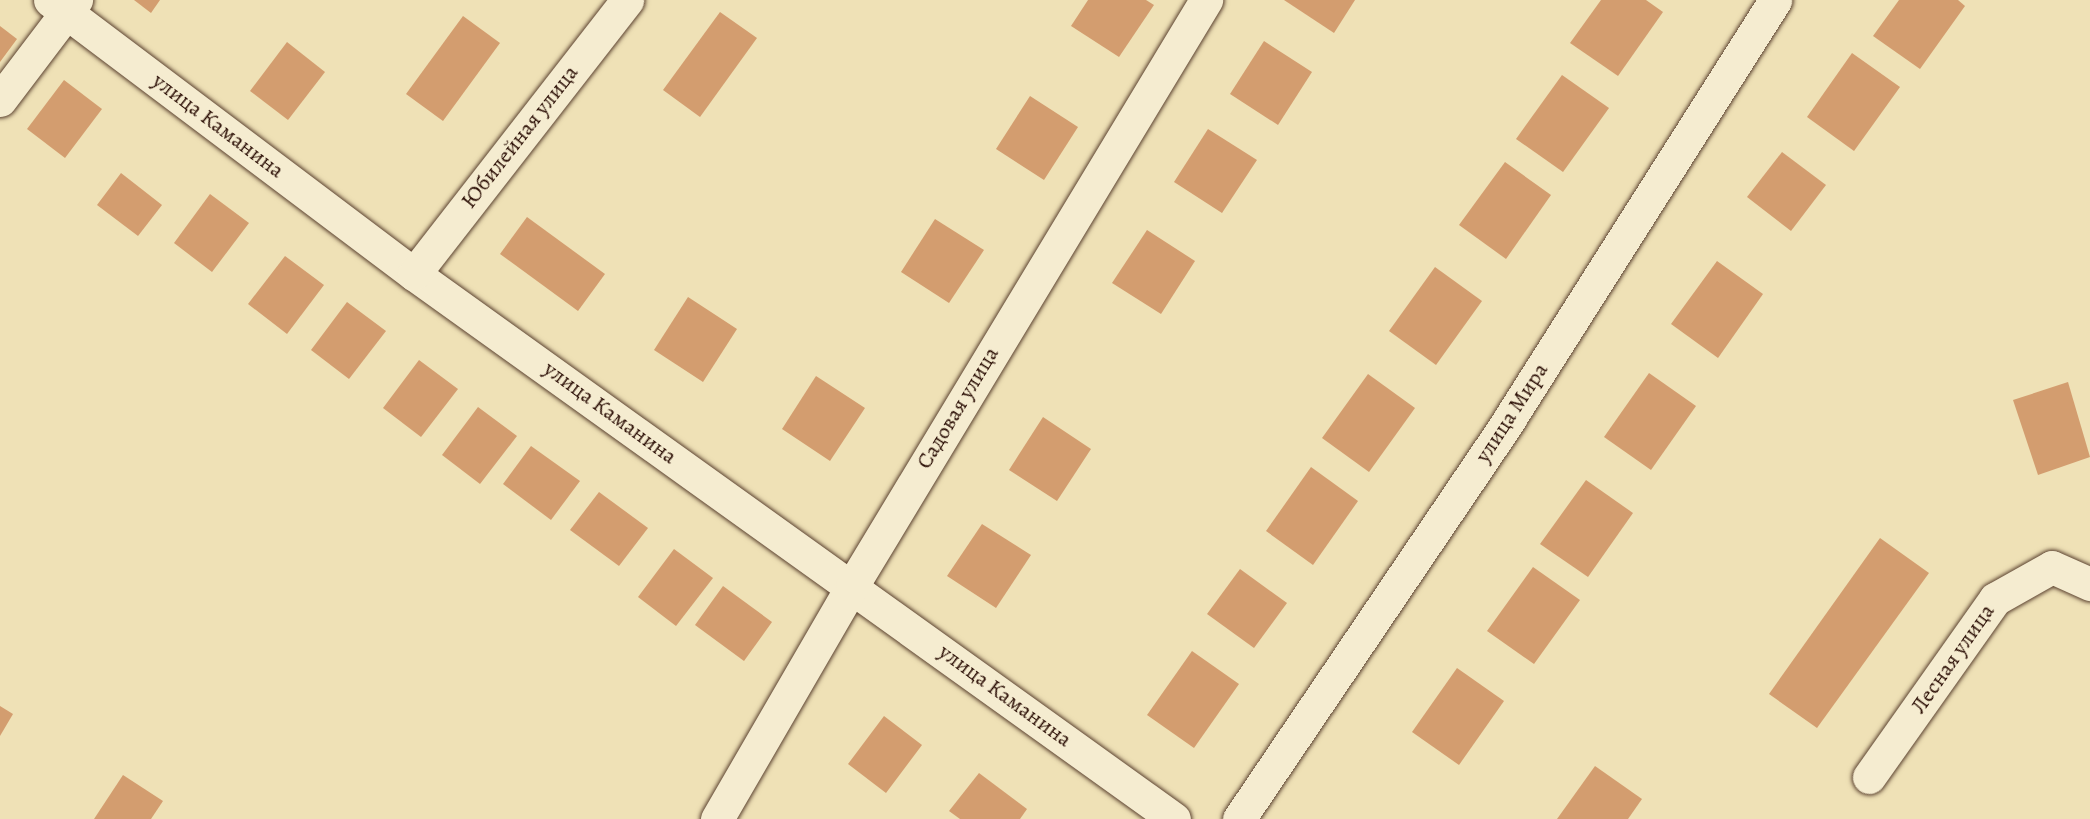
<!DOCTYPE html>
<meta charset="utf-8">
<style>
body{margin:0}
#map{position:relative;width:2090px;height:819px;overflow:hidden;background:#efe1b6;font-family:Alegreya,serif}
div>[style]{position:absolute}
.building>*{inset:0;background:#d39d6f}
.roads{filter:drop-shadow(0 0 2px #5b4230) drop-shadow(0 0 2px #5b4230)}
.minor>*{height:33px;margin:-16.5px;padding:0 16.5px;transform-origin:16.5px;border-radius:16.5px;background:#f5ecd0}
span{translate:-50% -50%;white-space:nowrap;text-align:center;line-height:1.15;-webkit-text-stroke:4.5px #f5ecd0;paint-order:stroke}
.street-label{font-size:22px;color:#2a0d04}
</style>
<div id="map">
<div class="building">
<i style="clip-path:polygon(134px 0,160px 0,151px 13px)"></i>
<i style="clip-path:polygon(1088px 0,1146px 0,1154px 5px,1119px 57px,1071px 26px)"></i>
<i style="clip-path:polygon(1284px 0,1355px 0,1334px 33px)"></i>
<i style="clip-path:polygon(1601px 0,1646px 0,1663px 12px,1618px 76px,1570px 43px)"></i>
<i style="clip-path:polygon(1899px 0,1958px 0,1965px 6px,1920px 69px,1873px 36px)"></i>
<i style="clip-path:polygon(720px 12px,757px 38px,700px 117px,663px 90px)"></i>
<i style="clip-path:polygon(463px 16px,500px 43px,443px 121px,406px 94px)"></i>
<i style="clip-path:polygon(0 26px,17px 39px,0 62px)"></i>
<i style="clip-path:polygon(1264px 41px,1312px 72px,1278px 125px,1230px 94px)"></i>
<i style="clip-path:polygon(287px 42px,325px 72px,288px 120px,250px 91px)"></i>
<i style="clip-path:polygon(1852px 53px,1900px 87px,1854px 151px,1807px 117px)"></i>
<i style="clip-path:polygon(1562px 75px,1609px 108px,1563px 172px,1516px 139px)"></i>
<i style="clip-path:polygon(64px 80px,102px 109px,65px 158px,27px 129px)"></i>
<i style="clip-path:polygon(1030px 96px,1078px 127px,1044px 180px,996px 149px)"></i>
<i style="clip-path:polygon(1208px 129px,1257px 160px,1222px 213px,1174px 182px)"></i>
<i style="clip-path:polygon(1782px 152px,1826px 185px,1791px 231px,1747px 197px)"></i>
<i style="clip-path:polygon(1505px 162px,1551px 195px,1506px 259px,1459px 225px)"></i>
<i style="clip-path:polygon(121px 173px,162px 205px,138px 236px,97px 205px)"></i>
<i style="clip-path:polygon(210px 194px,249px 223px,212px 272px,174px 243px)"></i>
<i style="clip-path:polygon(527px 217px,605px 274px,578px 311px,500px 254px)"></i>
<i style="clip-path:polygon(935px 219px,984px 250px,949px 303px,901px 272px)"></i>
<i style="clip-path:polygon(1147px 230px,1195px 261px,1161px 314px,1112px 283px)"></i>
<i style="clip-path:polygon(285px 256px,324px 285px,287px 334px,248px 304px)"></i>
<i style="clip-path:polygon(1717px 261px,1763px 294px,1718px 358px,1671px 324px)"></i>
<i style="clip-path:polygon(1435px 267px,1482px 301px,1436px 365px,1389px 331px)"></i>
<i style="clip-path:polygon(688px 297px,737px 329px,703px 382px,654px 350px)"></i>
<i style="clip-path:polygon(347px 302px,386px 331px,349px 379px,311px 350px)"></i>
<i style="clip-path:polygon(419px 360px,458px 389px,421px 437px,383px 408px)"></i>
<i style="clip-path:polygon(1649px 373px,1696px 406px,1651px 470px,1604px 437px)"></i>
<i style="clip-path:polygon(1368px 374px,1415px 408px,1369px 472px,1322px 438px)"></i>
<i style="clip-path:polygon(816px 376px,865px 408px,830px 461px,782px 429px)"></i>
<i style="clip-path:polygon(2068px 382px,2090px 457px,2038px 475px,2013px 400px)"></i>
<i style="clip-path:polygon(478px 407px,517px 436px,480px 484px,442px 455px)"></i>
<i style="clip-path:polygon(1043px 417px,1091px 449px,1057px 501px,1009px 470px)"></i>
<i style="clip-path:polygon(531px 446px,580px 481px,551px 520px,503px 484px)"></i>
<i style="clip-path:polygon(1311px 467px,1358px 501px,1313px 565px,1266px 531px)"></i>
<i style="clip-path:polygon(1586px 480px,1633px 513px,1588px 577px,1540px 544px)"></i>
<i style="clip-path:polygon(599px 492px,648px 528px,619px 566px,570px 530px)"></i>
<i style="clip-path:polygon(982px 524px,1031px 555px,996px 608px,947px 576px)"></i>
<i style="clip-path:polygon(1880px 538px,1929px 573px,1817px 728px,1769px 694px)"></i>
<i style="clip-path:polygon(674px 549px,713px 578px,676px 626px,638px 597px)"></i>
<i style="clip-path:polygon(1533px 567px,1580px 600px,1534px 664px,1487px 631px)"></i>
<i style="clip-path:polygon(1240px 569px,1287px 603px,1254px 648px,1207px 614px)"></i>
<i style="clip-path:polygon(723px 586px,772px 622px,744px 661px,695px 625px)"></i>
<i style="clip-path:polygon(1192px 651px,1239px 684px,1194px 748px,1147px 715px)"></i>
<i style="clip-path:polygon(1457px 668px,1504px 701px,1459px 765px,1412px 732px)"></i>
<i style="clip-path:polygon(0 706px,13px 714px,0 736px)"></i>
<i style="clip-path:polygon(884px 716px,922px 745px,886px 793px,848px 764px)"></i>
<i style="clip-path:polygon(1595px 766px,1642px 799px,1628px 819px,1557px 819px)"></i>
<i style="clip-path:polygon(979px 773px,1027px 809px,1020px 819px,960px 819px,949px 811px)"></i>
<i style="clip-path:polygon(123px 775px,163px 801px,151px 819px,94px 819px)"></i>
</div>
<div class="roads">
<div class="minor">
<i style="left:50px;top:0;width:456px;rotate:37deg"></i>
<i style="left:414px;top:274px;width:935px;rotate:35.64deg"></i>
<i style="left:0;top:100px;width:126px;rotate:-52.8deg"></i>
<i style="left:414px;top:274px;width:347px;rotate:-52.1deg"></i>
<i style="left:1869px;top:777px;width:218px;rotate:-54.7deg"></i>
<i style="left:1995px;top:599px;width:65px;rotate:-29.3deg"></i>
<i style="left:2052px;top:567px;width:42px;rotate:24.1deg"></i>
<i style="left:717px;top:819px;width:269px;rotate:-59.9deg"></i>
<i style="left:852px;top:586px;width:685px;rotate:-58.86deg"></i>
<i style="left:1239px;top:819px;width:484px;rotate:-55.9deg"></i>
<i style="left:1510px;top:418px;width:495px;rotate:-57.6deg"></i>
</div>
</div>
<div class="street-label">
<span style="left:218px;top:126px;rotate:37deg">улица Каманина</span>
<span style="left:520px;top:137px;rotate:-52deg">Юбилейная улица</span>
<span style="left:958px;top:408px;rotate:-59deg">Садовая улица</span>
<span style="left:610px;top:413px;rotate:36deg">улица Каманина</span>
<span style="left:1512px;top:413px;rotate:-57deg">улица Мира</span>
<span style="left:1953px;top:659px;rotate:-55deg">Лесная улица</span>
<span style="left:1005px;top:696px;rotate:36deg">улица Каманина</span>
</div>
</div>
